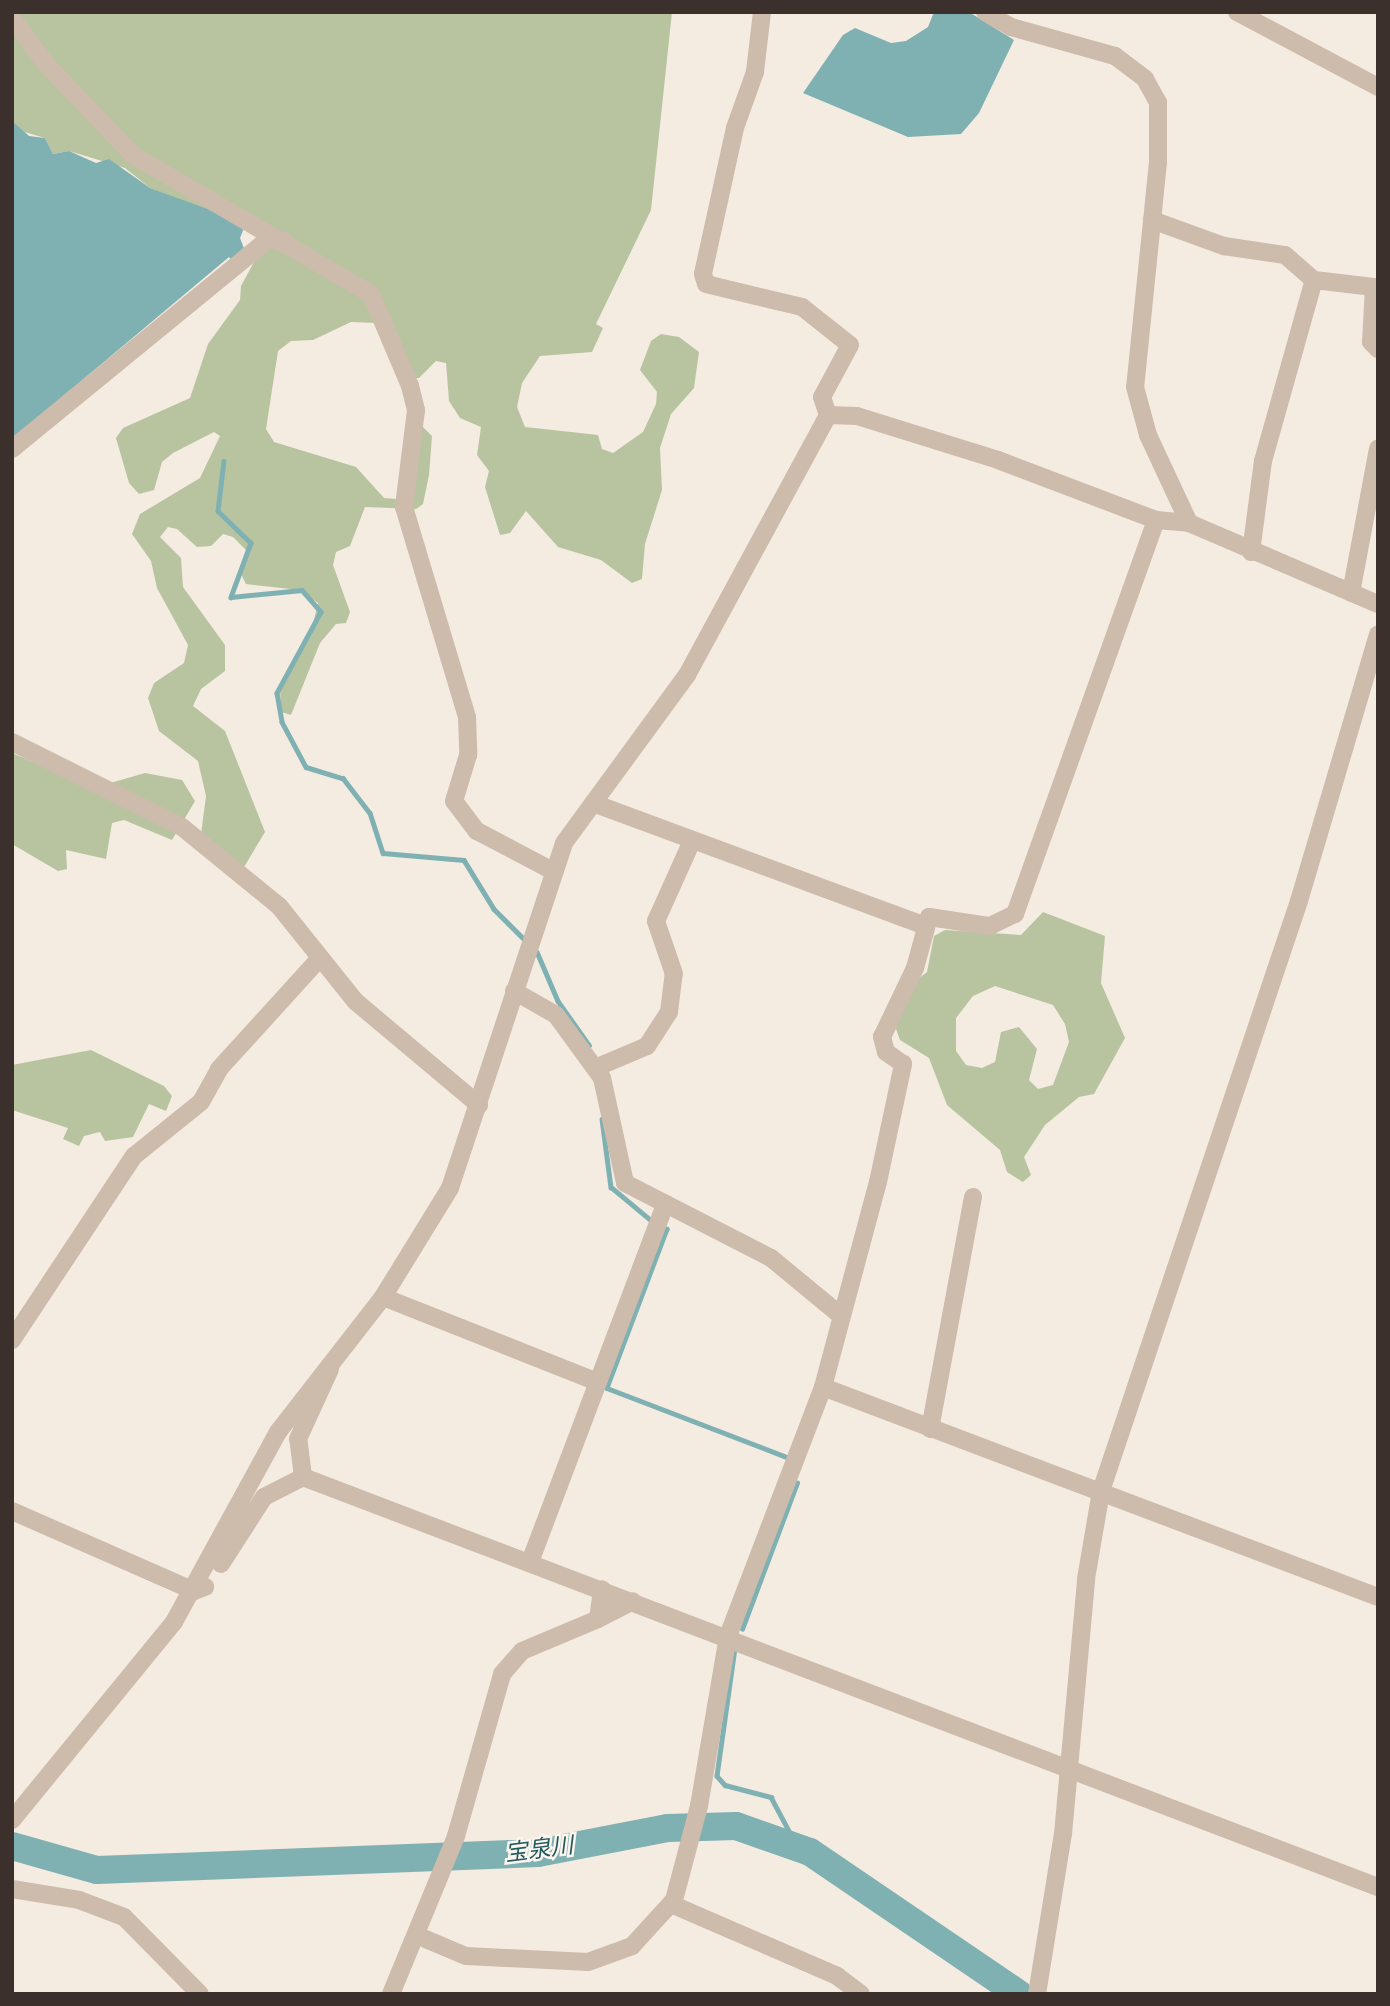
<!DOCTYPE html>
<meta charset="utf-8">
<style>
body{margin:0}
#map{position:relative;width:1390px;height:2006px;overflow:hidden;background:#f4ebe1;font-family:Mulish,"Noto Sans JP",sans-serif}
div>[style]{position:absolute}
.green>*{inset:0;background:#b8c4a0}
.water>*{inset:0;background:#7fb0b2}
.stream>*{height:4.5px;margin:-2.25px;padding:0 2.25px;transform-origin:2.25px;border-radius:2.25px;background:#7fb0b2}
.river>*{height:28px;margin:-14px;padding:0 14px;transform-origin:14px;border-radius:14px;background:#7fb0b2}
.minor>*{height:18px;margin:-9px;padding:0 9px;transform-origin:9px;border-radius:9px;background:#cdbbac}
span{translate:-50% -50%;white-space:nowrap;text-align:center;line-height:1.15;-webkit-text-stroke:5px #fbf5ee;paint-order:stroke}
.water-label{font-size:23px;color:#1f5a5e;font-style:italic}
.frame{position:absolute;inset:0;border:14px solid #3b302b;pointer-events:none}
</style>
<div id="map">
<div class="green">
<i style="clip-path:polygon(12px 12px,672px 12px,651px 210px,596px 324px,603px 328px,592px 352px,540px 356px,522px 383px,517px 407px,525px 427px,598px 435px,602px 449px,613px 453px,643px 432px,656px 404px,657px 392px,640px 370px,651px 341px,661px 334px,679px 337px,699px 352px,694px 388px,671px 414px,660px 448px,662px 490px,645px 544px,642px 579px,632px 583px,601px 560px,558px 547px,526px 511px,510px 533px,500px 535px,485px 487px,489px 471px,477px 455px,481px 427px,460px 418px,449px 401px,446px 363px,436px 361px,419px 378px,410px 378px,379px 323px,351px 322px,313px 340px,291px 341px,278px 351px,266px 429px,274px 442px,356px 467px,384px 498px,396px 499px,422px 426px,432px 436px,429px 475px,423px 504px,416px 509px,365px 507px,350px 546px,336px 552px,333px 565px,350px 612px,346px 623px,336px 624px,320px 643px,291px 715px,281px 712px,280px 686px,311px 632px,318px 603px,299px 590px,246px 584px,241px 574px,247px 551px,233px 537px,223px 534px,211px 546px,197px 547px,177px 529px,168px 527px,160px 537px,181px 558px,183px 587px,225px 645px,225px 671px,201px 689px,193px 706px,225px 731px,265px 832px,244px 867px,201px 834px,206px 796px,198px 761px,159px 731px,148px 698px,154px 683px,184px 663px,188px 645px,157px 588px,151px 561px,132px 534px,140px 514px,200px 478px,220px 436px,214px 432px,173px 453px,162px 462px,154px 490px,139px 494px,129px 483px,116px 438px,123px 428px,190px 398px,208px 344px,240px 300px,241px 286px,269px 234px,150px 188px,125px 168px,69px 151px,53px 154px,45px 138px,21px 131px,12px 121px)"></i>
<i style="clip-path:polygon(12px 753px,93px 788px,145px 773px,182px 780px,195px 801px,172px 840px,124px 820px,112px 823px,106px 859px,66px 850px,67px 869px,58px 871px,12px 844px)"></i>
<i style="clip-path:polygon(evenodd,1043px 912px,1105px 936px,1101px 983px,1125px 1038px,1094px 1094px,1079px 1097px,1045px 1125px,1024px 1157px,1031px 1175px,1023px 1182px,1007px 1172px,1000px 1150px,947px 1105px,929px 1058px,900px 1040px,895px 1026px,912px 984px,927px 972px,934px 936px,945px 930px,1021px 935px,1043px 912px,995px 986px,1053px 1005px,1065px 1024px,1069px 1042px,1053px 1085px,1038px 1089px,1029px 1080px,1037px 1049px,1019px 1027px,1001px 1032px,995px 1062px,982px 1068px,966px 1065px,956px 1051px,956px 1018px,973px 996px,995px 986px)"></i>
<i style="clip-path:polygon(91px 1050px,164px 1086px,172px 1096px,166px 1111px,149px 1104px,133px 1137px,105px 1141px,100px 1132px,84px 1136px,79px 1146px,63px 1139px,68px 1128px,12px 1110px,12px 1065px)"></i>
</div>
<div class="water">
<i style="clip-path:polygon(934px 12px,969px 12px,1014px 40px,979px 113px,961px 134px,908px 137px,803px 93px,843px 35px,855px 28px,891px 43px,906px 41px,928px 27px)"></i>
<i style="clip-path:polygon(12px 121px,29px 136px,45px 138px,53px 154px,69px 151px,96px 163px,109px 159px,150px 188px,246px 223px,240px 238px,245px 251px,234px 262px,229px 257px,12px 439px)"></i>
</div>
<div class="stream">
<i style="left:224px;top:461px;width:50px;rotate:96.8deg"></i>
<i style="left:218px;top:511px;width:46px;rotate:44.1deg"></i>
<i style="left:251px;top:543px;width:58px;rotate:110.3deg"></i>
<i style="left:231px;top:597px;width:71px;rotate:-5.6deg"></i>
<i style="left:302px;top:590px;width:29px;rotate:49deg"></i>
<i style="left:321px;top:612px;width:92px;rotate:118.5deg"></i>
<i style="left:277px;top:693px;width:29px;rotate:80deg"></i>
<i style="left:282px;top:722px;width:51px;rotate:61.9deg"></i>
<i style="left:306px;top:767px;width:39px;rotate:17deg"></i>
<i style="left:343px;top:778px;width:44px;rotate:52.4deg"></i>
<i style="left:370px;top:813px;width:42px;rotate:72deg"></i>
<i style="left:383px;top:853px;width:81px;rotate:4.9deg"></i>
<i style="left:464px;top:860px;width:57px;rotate:58.5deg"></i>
<i style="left:494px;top:909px;width:42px;rotate:45deg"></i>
<i style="left:537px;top:952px;width:53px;rotate:66.8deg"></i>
<i style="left:558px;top:1001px;width:54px;rotate:54.8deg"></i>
<i style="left:602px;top:1119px;width:69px;rotate:82.5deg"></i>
<i style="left:611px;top:1187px;width:53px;rotate:39.7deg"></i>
<i style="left:661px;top:1227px;width:6px;rotate:18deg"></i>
<i style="left:667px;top:1229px;width:170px;rotate:110.7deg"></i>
<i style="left:607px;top:1388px;width:195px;rotate:21deg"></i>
<i style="left:742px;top:1629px;width:156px;rotate:-69.4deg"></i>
<i style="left:735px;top:1648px;width:129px;rotate:98deg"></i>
<i style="left:717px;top:1776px;width:12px;rotate:48deg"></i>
<i style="left:725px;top:1785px;width:48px;rotate:14.6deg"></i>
<i style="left:771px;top:1797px;width:55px;rotate:62deg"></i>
<i style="left:434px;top:1866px;width:10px;rotate:-66deg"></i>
</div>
<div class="river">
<i style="left:12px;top:1846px;width:88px;rotate:15.8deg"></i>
<i style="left:97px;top:1870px;width:441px;rotate:-2.2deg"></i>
<i style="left:538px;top:1853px;width:132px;rotate:-10.9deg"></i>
<i style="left:668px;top:1828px;width:68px;rotate:-1.7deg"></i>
<i style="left:736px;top:1826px;width:78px;rotate:19.4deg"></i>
<i style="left:810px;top:1852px;width:253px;rotate:34.2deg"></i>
</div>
<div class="minor">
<i style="left:762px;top:12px;width:60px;rotate:96.7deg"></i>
<i style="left:755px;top:72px;width:59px;rotate:109.7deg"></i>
<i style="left:735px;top:128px;width:149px;rotate:102.4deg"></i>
<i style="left:703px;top:274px;width:10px;rotate:73deg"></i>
<i style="left:706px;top:284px;width:99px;rotate:13.5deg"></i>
<i style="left:802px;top:307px;width:61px;rotate:38.4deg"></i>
<i style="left:850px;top:345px;width:59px;rotate:118.3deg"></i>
<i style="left:822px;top:397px;width:19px;rotate:72deg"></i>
<i style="left:985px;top:12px;width:30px;rotate:30deg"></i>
<i style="left:1011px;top:27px;width:108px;rotate:15.6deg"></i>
<i style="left:1115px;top:56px;width:38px;rotate:37deg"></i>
<i style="left:1145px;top:79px;width:26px;rotate:61deg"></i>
<i style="left:1158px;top:102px;width:60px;rotate:90deg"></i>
<i style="left:1158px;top:162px;width:226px;rotate:95.8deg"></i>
<i style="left:1135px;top:387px;width:50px;rotate:74.8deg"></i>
<i style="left:1148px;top:435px;width:97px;rotate:65deg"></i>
<i style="left:1237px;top:12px;width:160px;rotate:28deg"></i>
<i style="left:12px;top:18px;width:57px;rotate:53.5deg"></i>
<i style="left:46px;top:64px;width:126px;rotate:46.3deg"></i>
<i style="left:133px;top:155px;width:276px;rotate:30.3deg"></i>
<i style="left:371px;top:294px;width:100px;rotate:67deg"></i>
<i style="left:410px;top:386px;width:25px;rotate:76deg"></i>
<i style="left:416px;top:410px;width:98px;rotate:97.1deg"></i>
<i style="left:404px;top:507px;width:219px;rotate:73.3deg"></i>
<i style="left:467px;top:717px;width:38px;rotate:88deg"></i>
<i style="left:468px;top:755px;width:48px;rotate:106.9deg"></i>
<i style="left:454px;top:801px;width:38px;rotate:53deg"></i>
<i style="left:477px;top:831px;width:86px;rotate:27.8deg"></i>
<i style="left:1152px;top:220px;width:77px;rotate:19.9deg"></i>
<i style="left:1224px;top:246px;width:62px;rotate:8.4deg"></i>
<i style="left:1285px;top:255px;width:38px;rotate:41deg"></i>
<i style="left:1314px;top:280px;width:60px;rotate:6.7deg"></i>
<i style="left:1374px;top:287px;width:55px;rotate:93.1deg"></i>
<i style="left:1371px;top:342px;width:10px;rotate:45deg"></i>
<i style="left:828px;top:415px;width:29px;rotate:2deg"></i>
<i style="left:857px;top:416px;width:148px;rotate:17.3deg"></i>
<i style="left:998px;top:460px;width:169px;rotate:20.8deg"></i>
<i style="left:1156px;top:520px;width:33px;rotate:5deg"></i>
<i style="left:1189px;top:523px;width:206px;rotate:23.2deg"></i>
<i style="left:12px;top:449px;width:320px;rotate:-39.3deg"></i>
<i style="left:260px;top:246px;width:11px;rotate:-38deg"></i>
<i style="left:269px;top:239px;width:16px;rotate:7deg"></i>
<i style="left:1251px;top:552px;width:92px;rotate:-82.5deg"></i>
<i style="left:1263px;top:461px;width:188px;rotate:-74.3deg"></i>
<i style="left:1351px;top:593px;width:147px;rotate:-79.4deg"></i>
<i style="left:12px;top:742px;width:190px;rotate:26.6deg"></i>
<i style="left:182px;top:827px;width:125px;rotate:39.2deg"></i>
<i style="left:279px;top:906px;width:122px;rotate:51.3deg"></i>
<i style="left:355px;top:1001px;width:162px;rotate:40deg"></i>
<i style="left:593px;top:803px;width:351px;rotate:20.3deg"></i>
<i style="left:514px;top:991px;width:48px;rotate:29.7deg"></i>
<i style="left:556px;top:1015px;width:78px;rotate:53.9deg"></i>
<i style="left:602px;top:1078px;width:107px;rotate:77.6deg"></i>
<i style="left:625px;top:1183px;width:164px;rotate:27.2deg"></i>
<i style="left:771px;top:1258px;width:88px;rotate:39.5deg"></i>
<i style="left:595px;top:1068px;width:56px;rotate:-22.9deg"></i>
<i style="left:647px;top:1046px;width:40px;rotate:-57.1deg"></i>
<i style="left:669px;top:1012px;width:38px;rotate:-83deg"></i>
<i style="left:674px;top:974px;width:56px;rotate:-108.8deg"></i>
<i style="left:656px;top:921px;width:88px;rotate:-65.8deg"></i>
<i style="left:383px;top:1297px;width:231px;rotate:21.6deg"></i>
<i style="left:12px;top:1340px;width:221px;rotate:-56.5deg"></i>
<i style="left:134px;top:1156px;width:86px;rotate:-38.9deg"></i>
<i style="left:201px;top:1102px;width:38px;rotate:-61deg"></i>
<i style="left:219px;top:1069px;width:150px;rotate:-47.7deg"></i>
<i style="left:823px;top:1387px;width:593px;rotate:20.73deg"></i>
<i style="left:930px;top:1429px;width:236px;rotate:-79.5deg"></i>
<i style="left:303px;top:1477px;width:1151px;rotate:20.88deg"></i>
<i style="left:12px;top:1511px;width:199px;rotate:23.7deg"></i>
<i style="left:194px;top:1591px;width:12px;rotate:-20deg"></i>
<i style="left:530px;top:1562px;width:383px;rotate:-69.3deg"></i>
<i style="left:221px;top:1564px;width:80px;rotate:-57.3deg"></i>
<i style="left:264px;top:1497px;width:44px;rotate:-27.1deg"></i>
<i style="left:303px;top:1477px;width:38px;rotate:-97deg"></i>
<i style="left:298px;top:1439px;width:77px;rotate:-65.4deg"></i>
<i style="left:598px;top:1619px;width:39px;rotate:-27deg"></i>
<i style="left:12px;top:1820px;width:256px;rotate:-50.7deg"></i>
<i style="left:174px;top:1622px;width:217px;rotate:-61.3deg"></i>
<i style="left:278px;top:1432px;width:171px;rotate:-52.1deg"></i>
<i style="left:383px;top:1297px;width:128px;rotate:-58.4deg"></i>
<i style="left:450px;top:1188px;width:363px;rotate:-71.7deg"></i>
<i style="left:564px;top:843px;width:208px;rotate:-53.8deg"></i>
<i style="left:687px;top:675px;width:296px;rotate:-61.5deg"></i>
<i style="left:12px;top:1889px;width:68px;rotate:9.3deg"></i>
<i style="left:79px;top:1900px;width:48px;rotate:20.7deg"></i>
<i style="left:124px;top:1917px;width:108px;rotate:45.4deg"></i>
<i style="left:671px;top:1904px;width:181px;rotate:23.4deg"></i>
<i style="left:837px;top:1976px;width:30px;rotate:37deg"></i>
<i style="left:416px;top:1935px;width:54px;rotate:22.8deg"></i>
<i style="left:466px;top:1956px;width:122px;rotate:2.8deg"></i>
<i style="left:588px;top:1962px;width:47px;rotate:-20deg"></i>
<i style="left:632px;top:1946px;width:62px;rotate:-47.6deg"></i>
<i style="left:674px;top:1900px;width:97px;rotate:-75.1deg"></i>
<i style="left:699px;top:1806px;width:172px;rotate:-80.3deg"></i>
<i style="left:728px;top:1636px;width:267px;rotate:-69.1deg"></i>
<i style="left:823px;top:1387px;width:212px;rotate:-75deg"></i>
<i style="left:878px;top:1182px;width:121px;rotate:-78deg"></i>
<i style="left:903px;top:1064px;width:21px;rotate:-145deg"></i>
<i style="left:886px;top:1052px;width:16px;rotate:-105deg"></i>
<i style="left:882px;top:1037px;width:76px;rotate:-64.4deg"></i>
<i style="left:915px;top:968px;width:53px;rotate:-74.6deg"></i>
<i style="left:929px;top:917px;width:62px;rotate:8.4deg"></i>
<i style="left:990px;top:926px;width:28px;rotate:-26deg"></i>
<i style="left:1015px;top:914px;width:418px;rotate:-70.3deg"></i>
<i style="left:391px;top:1994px;width:171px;rotate:-67.6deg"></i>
<i style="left:456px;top:1836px;width:168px;rotate:-74.1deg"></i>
<i style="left:502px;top:1674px;width:30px;rotate:-49deg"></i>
<i style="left:522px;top:1651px;width:82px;rotate:-22.8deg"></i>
<i style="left:598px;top:1619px;width:30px;rotate:-82deg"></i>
<i style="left:1037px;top:1994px;width:162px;rotate:-80.8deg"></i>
<i style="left:1063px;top:1834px;width:256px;rotate:-84.8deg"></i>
<i style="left:1086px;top:1579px;width:89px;rotate:-80.3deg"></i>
<i style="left:1101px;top:1491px;width:622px;rotate:-71.45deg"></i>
<i style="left:1299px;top:901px;width:278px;rotate:-73.5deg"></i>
</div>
<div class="water-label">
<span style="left:539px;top:1849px;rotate:-7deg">宝泉川</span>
</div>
<div class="frame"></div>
</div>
